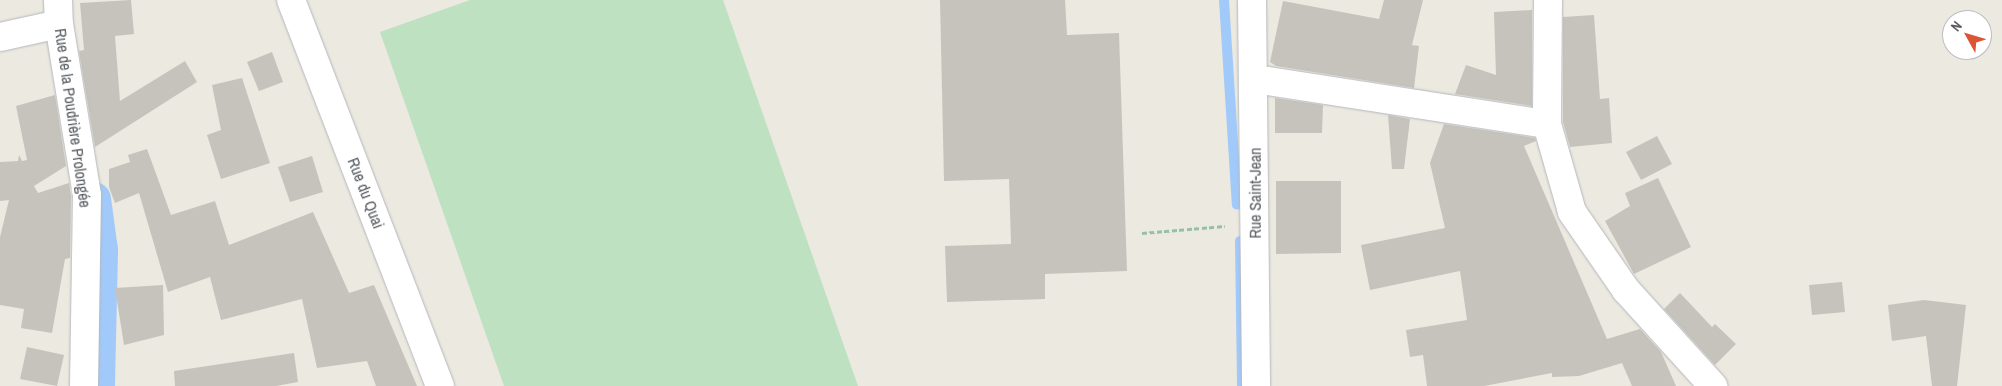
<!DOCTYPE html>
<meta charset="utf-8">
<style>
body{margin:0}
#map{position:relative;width:2002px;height:386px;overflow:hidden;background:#ebe9e0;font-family:"Archivo Narrow",sans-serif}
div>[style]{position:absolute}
.green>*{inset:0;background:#bde1c1}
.stream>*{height:10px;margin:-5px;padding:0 5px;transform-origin:5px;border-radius:5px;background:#a1c9f9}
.canal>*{height:34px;margin:-17px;padding:0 17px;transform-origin:17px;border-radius:17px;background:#a1c9f9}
.building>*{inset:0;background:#c6c3bd}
.path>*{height:3px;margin-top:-1.5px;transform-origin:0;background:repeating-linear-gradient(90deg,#97c1a7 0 5px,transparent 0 7.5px)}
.roads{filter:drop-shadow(0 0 1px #b5b7bc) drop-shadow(0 0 1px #b5b7bc)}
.street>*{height:28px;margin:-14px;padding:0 14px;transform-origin:14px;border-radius:14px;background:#fff}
.secondary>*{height:28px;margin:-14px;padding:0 14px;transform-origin:14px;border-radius:14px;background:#fff}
span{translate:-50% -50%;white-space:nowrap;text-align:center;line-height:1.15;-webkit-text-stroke:5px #fff;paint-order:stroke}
.street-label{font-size:16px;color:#585b60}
.north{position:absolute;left:1942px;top:10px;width:50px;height:50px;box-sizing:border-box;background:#fff;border:1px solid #bcbdbf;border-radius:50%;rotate:309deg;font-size:14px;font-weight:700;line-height:20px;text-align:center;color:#585b60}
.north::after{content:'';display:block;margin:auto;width:18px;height:22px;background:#dc5434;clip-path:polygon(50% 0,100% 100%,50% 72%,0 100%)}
</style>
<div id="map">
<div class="green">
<i style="clip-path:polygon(470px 0,723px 0,858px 386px,504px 386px,380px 32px)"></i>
</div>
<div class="stream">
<i style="left:1224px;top:0;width:205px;rotate:86.4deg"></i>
<i style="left:1240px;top:241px;width:145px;rotate:89.2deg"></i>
</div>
<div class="canal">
<i style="left:94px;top:199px;width:52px;rotate:82.3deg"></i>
<i style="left:101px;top:251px;width:135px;rotate:91.3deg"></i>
</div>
<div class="building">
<i style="clip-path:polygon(131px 0,134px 34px,115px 36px,120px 101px,185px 61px,197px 82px,95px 147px,79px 51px,84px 50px,80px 3px)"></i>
<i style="clip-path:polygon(940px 0,1065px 0,1067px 35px,1119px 33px,1127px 271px,1045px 274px,1045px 299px,947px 302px,945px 246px,1011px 244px,1009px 179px,944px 181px)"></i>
<i style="clip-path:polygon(1384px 0,1423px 0,1412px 45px,1419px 46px,1414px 88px,1276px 66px,1270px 62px,1283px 1px,1379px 19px)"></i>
<i style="clip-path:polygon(1532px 10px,1532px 106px,1455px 94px,1466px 65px,1496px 75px,1494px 12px)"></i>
<i style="clip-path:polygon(1594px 15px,1600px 99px,1609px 98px,1612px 143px,1570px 147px,1563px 122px,1563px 17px)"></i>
<i style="clip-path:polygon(272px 52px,283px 82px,259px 91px,247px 62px)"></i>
<i style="clip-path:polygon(242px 78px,270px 163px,221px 179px,207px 135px,221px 130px,212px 85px)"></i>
<i style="clip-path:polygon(55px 95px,66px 166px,34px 186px,38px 193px,69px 183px,71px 196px,70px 258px,65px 259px,52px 333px,21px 328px,24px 309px,0 305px,0 237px,9px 200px,0 201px,0 162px,18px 161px,19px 155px,22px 161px,27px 160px,16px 106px)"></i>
<i style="clip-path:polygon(1275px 98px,1323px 105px,1322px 133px,1275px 133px)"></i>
<i style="clip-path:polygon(1388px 115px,1410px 119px,1404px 169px,1392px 169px)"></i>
<i style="clip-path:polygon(1444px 124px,1535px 138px,1536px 141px,1524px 146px,1607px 339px,1640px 329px,1661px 352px,1676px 386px,1632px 386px,1622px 363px,1579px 376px,1552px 377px,1552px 373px,1484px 386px,1427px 386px,1423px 355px,1410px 357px,1406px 330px,1467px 320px,1460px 271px,1370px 290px,1361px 245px,1445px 228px,1430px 163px)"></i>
<i style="clip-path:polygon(1657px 136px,1672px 164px,1641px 180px,1626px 152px)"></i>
<i style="clip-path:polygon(147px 149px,171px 215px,215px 201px,229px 245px,313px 212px,349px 293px,374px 285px,417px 386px,376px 386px,367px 361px,317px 368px,302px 299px,221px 320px,210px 277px,168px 292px,139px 193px,115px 203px,109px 187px,109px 169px,130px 162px,128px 155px)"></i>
<i style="clip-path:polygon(312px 156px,323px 192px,290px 202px,278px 167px)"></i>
<i style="clip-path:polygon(1658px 178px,1691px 247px,1634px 274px,1605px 221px,1630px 206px,1625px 193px)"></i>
<i style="clip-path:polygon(1276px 181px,1341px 181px,1341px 253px,1276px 254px)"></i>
<i style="clip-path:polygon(1842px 282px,1845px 312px,1812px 315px,1809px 285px)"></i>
<i style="clip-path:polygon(163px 285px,164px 335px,124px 345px,115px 288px)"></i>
<i style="clip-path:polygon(1680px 293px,1712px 327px,1715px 324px,1736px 344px,1715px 365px,1664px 309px)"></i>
<i style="clip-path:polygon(1924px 300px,1966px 305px,1957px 386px,1932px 386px,1926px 336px,1892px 341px,1888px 305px)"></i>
<i style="clip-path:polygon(27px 347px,64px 355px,57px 386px,20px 379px)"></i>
<i style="clip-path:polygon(294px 353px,298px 382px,276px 386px,175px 386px,174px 371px)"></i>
</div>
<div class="path">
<i style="left:1142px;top:233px;width:83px;rotate:-4.8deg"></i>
</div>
<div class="roads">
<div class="street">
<i style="left:58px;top:0;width:24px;rotate:88deg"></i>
<i style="left:59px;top:24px;width:173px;rotate:80.7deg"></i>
<i style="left:87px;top:195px;width:191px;rotate:90.9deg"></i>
<i style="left:291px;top:0;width:414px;rotate:68.9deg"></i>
<i style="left:1548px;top:0;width:124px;rotate:90.5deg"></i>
<i style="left:1547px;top:124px;width:91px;rotate:74.1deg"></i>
<i style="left:1572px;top:212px;width:95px;rotate:55.3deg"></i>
<i style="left:1626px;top:290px;width:130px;rotate:47.8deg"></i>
<i style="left:0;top:37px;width:60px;rotate:-12.4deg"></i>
<i style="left:1255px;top:79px;width:295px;rotate:8.8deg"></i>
</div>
<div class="secondary">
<i style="left:1252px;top:0;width:386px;rotate:89.4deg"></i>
</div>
</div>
<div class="street-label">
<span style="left:73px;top:118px;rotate:82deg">Rue de la Poudrière Prolongée</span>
<span style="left:366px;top:193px;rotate:69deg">Rue du Quai</span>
<span style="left:1255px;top:193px;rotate:-90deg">Rue Saint-Jean</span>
</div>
<div class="north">N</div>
</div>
